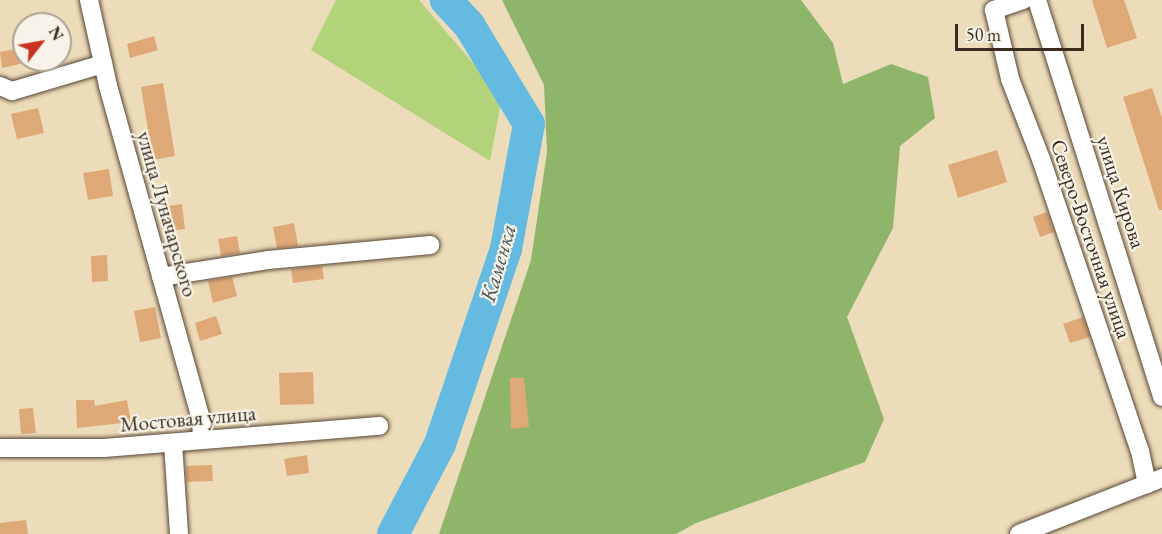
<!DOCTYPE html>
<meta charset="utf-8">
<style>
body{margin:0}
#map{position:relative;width:1162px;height:534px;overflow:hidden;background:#eddcb9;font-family:"EB Garamond",serif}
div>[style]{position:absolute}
.green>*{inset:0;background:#b3d37a}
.forest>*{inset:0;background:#8eb56a}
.river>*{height:32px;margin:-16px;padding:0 16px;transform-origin:16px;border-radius:16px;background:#64bae1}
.building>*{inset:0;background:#dfa877}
.roads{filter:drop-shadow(0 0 2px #564535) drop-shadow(0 0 2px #564535)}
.minor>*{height:18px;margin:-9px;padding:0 9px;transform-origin:9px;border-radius:9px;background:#fff}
span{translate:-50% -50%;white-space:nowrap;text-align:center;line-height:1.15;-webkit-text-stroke:4.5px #f7f3e8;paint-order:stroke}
.street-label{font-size:21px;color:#3b2a1e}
.water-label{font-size:22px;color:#475558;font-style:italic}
.north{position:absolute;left:12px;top:12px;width:60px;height:60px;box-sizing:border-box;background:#f7f3e8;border:2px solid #aca397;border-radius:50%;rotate:59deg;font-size:16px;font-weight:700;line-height:24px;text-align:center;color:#3b2a1e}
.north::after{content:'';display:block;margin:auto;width:21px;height:27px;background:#c8321e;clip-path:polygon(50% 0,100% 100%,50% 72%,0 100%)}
.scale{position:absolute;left:955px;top:24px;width:129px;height:27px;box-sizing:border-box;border:3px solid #3b2a1e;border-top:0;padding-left:8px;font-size:18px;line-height:21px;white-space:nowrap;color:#3b2a1e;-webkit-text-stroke:4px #f7f3e8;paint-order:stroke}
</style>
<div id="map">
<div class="green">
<i style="clip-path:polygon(336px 0,419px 0,502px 97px,490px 161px,311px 50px)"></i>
</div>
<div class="forest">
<i style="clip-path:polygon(502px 0,801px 0,833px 43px,843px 84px,891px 64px,928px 77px,935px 118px,900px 146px,893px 228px,847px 317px,884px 419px,865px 462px,696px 523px,676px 534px,439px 534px,531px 260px,547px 152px,544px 85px)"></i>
</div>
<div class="river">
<i style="left:393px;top:534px;width:102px;rotate:-62.4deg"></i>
<i style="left:440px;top:444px;width:206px;rotate:-71.3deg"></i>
<i style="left:506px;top:249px;width:127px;rotate:-79.6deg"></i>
<i style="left:529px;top:124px;width:116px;rotate:-121.2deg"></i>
<i style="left:469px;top:25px;width:34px;rotate:-133deg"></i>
</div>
<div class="building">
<i style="clip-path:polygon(1092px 0,1124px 0,1137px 38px,1107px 48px)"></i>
<i style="clip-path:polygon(154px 36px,158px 50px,130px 58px,127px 44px)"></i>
<i style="clip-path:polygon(24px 47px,24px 63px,2px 68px,0 52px)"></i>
<i style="clip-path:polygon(163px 83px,175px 156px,153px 160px,141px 87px)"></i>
<i style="clip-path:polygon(1152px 88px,1162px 118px,1162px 210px,1159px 210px,1123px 97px)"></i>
<i style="clip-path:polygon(38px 108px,44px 133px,17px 139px,11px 114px)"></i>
<i style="clip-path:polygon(997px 150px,1007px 182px,958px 198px,948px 165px)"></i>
<i style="clip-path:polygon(109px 169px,113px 196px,88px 200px,83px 173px)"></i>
<i style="clip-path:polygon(182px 204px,185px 229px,164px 232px,160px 207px)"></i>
<i style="clip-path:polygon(1047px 212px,1054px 232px,1040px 237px,1033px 217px)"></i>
<i style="clip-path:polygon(294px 223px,298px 246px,277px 248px,273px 227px)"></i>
<i style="clip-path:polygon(237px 236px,240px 253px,221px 256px,218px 239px)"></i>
<i style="clip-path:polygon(107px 255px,108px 281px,92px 282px,91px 256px)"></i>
<i style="clip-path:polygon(322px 266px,324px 279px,293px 283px,291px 269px)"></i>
<i style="clip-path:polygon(232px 277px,237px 296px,213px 303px,208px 281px)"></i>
<i style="clip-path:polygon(155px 307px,161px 338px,140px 342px,134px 311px)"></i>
<i style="clip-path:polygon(216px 316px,222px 334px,200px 341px,195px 323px)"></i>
<i style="clip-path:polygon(1083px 317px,1090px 337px,1070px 343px,1063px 324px)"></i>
<i style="clip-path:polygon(313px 372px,314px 404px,280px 405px,279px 373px)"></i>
<i style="clip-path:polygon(510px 378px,524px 378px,529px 427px,511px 429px)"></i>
<i style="clip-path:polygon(76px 400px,94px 400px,95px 406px,127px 400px,131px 422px,77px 428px)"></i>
<i style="clip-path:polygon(33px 408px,36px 433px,21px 434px,19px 409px)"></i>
<i style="clip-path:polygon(307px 455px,309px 473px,287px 476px,284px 459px)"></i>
<i style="clip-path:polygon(212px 465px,213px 481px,187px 482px,186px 466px)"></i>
<i style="clip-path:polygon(26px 520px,28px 534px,0 534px,0 523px)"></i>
</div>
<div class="roads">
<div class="minor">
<i style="left:89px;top:0;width:88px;rotate:77.5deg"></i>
<i style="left:108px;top:86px;width:346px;rotate:74.4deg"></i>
<i style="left:201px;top:419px;width:21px;rotate:87deg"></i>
<i style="left:1023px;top:0;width:31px;rotate:161deg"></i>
<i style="left:994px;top:10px;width:71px;rotate:76.9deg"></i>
<i style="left:1010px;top:79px;width:86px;rotate:68.8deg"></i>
<i style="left:1041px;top:159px;width:308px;rotate:71.3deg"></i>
<i style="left:1140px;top:451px;width:34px;rotate:78deg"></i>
<i style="left:1037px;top:0;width:416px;rotate:72.5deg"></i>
<i style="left:0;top:86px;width:13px;rotate:23deg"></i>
<i style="left:12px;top:91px;width:95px;rotate:-16.5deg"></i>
<i style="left:161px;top:277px;width:108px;rotate:-9deg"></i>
<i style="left:268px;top:260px;width:163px;rotate:-5.3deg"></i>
<i style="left:173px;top:443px;width:91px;rotate:86.2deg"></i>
<i style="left:0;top:448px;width:104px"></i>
<i style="left:104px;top:448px;width:276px;rotate:-4.6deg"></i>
<i style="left:1019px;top:534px;width:154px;rotate:-21.4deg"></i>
</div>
</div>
<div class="street-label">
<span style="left:1121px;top:192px;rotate:72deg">улица Кирова</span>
<span style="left:167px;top:214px;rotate:74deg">улица Луначарского</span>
<span style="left:1091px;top:239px;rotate:71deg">Северо-Восточная улица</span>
<span style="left:188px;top:419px;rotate:-5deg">Мостовая улица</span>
</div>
<div class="water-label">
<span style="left:498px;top:263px;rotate:-74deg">Каменка</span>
</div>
<div class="north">N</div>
<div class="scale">50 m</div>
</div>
